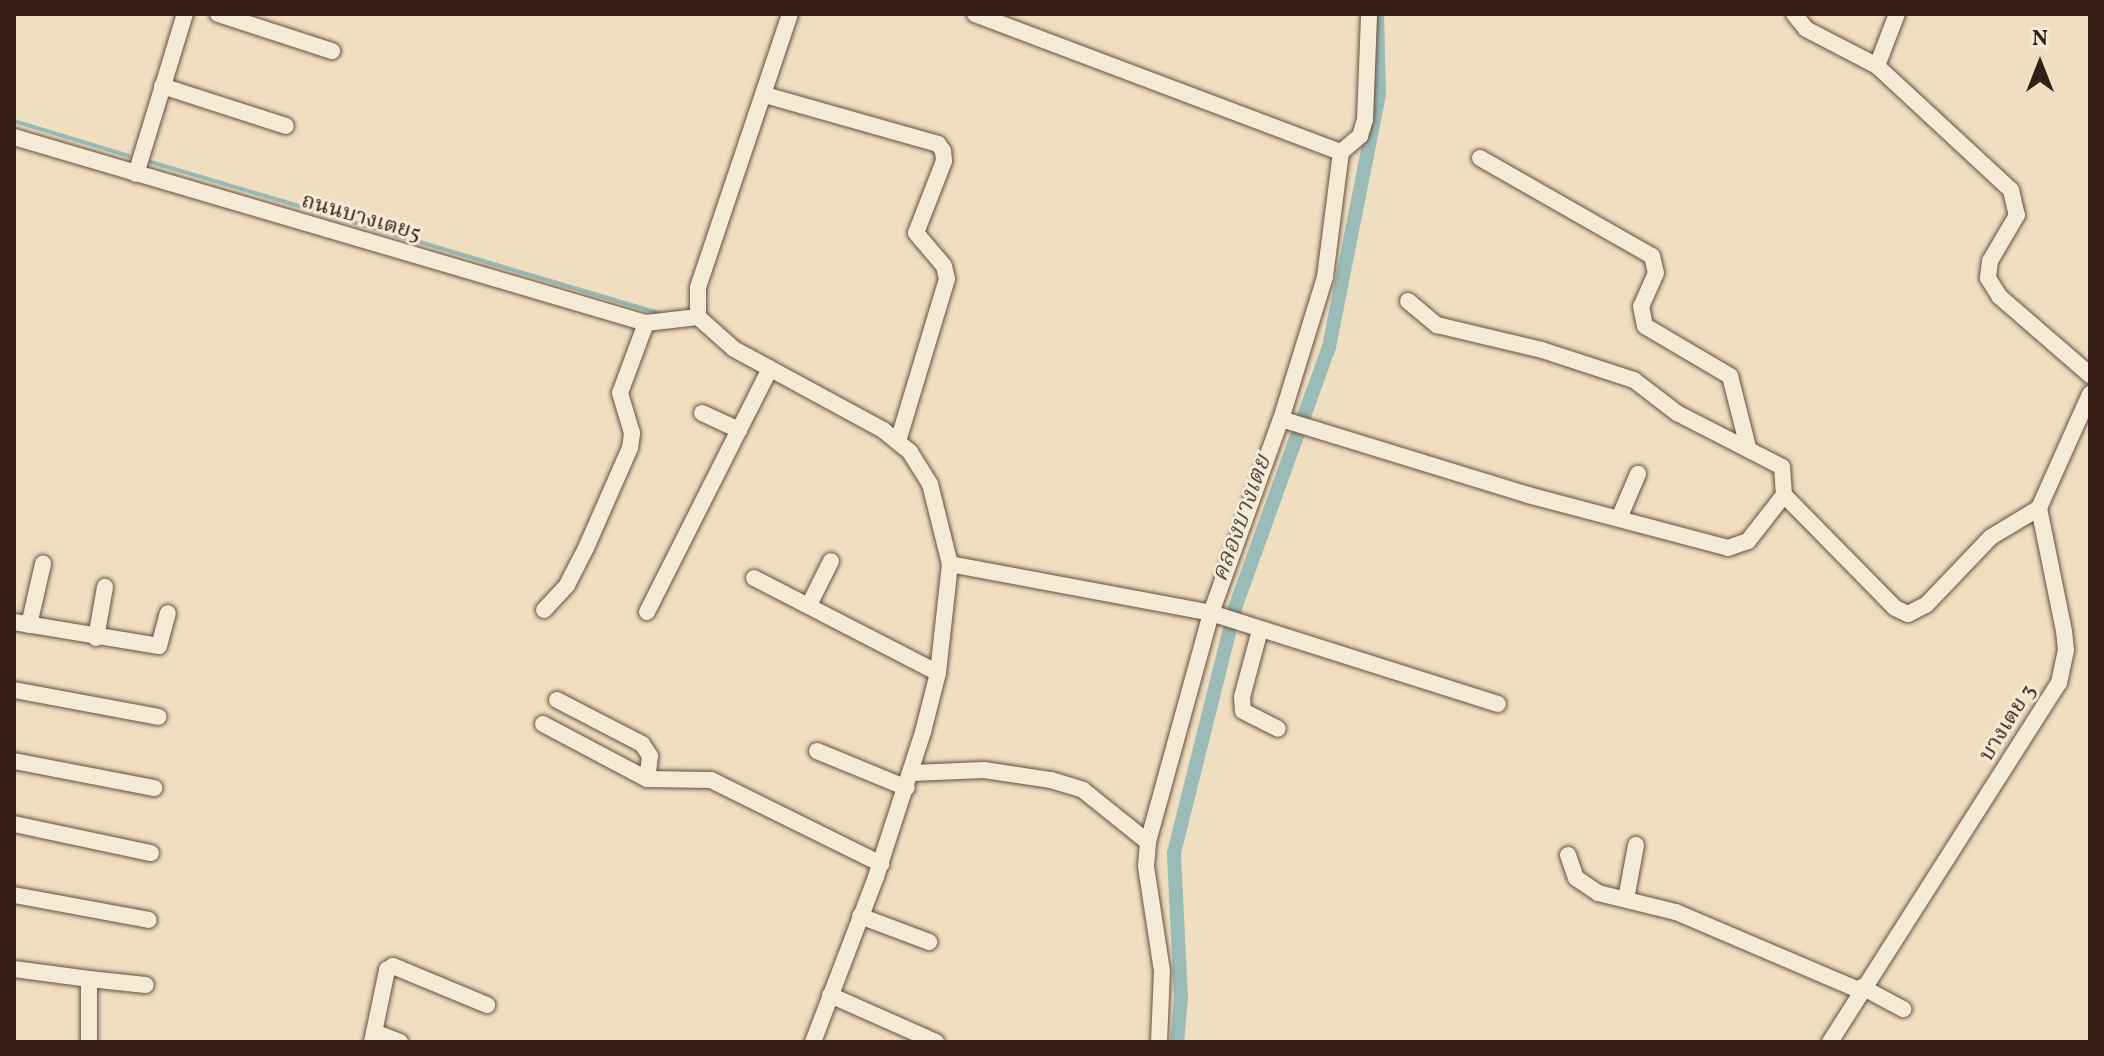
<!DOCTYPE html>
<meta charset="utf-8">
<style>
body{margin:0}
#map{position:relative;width:2104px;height:1056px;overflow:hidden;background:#efdebf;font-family:Vollkorn,"Noto Serif Thai",serif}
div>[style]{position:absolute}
.stream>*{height:4px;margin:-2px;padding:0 2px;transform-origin:2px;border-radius:2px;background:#9bbbb8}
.canal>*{height:14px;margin:-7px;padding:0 7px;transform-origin:7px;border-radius:7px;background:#9bbbb8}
.roads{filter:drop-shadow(0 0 2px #644f40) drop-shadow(0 0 2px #644f40)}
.minor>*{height:16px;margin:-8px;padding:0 8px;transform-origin:8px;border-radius:8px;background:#f5ead5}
span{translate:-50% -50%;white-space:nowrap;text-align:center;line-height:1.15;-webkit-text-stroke:6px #f5ead5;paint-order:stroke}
.street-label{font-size:22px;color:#351f15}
.water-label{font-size:24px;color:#544e46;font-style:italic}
.frame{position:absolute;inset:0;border:16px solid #351f15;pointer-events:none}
.north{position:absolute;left:2000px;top:24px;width:80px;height:80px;-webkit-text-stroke:6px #f5ead5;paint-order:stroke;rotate:0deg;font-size:22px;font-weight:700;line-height:32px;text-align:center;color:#351f15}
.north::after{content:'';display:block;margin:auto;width:28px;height:36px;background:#351f15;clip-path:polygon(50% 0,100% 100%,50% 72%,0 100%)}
</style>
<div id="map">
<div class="stream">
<i style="left:14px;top:121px;width:120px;rotate:16.9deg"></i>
<i style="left:151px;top:162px;width:533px;rotate:16.57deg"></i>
</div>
<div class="canal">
<i style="left:1177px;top:1042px;width:44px;rotate:-84.8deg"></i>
<i style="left:1181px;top:998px;width:145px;rotate:-92.8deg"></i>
<i style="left:1174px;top:853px;width:252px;rotate:-76deg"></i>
<i style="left:1235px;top:608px;width:277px;rotate:-70.2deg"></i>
<i style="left:1329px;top:347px;width:257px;rotate:-78.8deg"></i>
<i style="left:1379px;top:95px;width:81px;rotate:-91.4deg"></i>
</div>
<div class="roads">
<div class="minor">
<i style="left:218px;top:14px;width:120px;rotate:18deg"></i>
<i style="left:790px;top:14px;width:289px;rotate:108.6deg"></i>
<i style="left:698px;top:288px;width:29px;rotate:90deg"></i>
<i style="left:698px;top:317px;width:48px;rotate:41.6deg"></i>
<i style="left:734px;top:349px;width:170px;rotate:28.5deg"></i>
<i style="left:883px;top:430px;width:35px;rotate:39deg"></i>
<i style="left:910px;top:452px;width:38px;rotate:58deg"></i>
<i style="left:930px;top:484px;width:82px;rotate:76deg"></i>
<i style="left:950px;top:564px;width:110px;rotate:96.3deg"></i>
<i style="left:938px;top:673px;width:61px;rotate:104.3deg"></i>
<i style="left:923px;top:732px;width:152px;rotate:108deg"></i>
<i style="left:876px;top:877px;width:177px;rotate:110.9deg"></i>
<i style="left:975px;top:14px;width:391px;rotate:20.7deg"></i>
<i style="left:1341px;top:152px;width:126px;rotate:97.3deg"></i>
<i style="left:1325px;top:277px;width:149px;rotate:107.2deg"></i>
<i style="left:1794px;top:14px;width:19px;rotate:51deg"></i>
<i style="left:1806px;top:29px;width:80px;rotate:27.5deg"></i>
<i style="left:1877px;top:66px;width:183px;rotate:42.8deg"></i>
<i style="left:2011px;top:190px;width:26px;rotate:77deg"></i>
<i style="left:2017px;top:215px;width:53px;rotate:120.4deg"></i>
<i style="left:1990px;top:261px;width:17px;rotate:97deg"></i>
<i style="left:1988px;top:278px;width:22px;rotate:58deg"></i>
<i style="left:2000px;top:297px;width:119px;rotate:40.9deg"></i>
<i style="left:1877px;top:66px;width:56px;rotate:-69deg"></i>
<i style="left:162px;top:86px;width:130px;rotate:17.9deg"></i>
<i style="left:765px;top:95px;width:180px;rotate:15.8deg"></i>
<i style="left:938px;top:144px;width:9px;rotate:54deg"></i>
<i style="left:943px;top:151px;width:10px;rotate:84deg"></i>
<i style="left:944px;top:161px;width:77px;rotate:111.3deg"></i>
<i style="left:916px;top:233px;width:43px;rotate:49.7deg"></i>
<i style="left:944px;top:266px;width:13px;rotate:77deg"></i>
<i style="left:947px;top:279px;width:169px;rotate:106.8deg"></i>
<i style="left:14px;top:137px;width:659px;rotate:16.4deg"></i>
<i style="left:646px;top:323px;width:52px;rotate:-6.6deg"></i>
<i style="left:1341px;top:152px;width:25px;rotate:-40deg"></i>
<i style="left:1360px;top:136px;width:17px;rotate:-73deg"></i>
<i style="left:1365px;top:120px;width:106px;rotate:-87.8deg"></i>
<i style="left:1480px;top:158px;width:198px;rotate:29.7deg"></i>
<i style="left:1652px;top:256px;width:17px;rotate:77deg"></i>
<i style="left:1656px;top:273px;width:36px;rotate:114deg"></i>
<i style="left:1641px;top:306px;width:20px;rotate:79deg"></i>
<i style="left:1645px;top:326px;width:99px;rotate:30.5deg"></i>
<i style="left:1730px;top:376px;width:73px;rotate:75.8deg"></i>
<i style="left:136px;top:174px;width:167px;rotate:-73deg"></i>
<i style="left:1408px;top:301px;width:38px;rotate:40deg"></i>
<i style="left:1437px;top:325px;width:108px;rotate:13.4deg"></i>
<i style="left:1542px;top:350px;width:97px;rotate:18.1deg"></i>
<i style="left:1634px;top:380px;width:54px;rotate:37.5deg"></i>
<i style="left:1677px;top:413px;width:118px;rotate:27.2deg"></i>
<i style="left:1782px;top:467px;width:28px;rotate:86deg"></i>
<i style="left:702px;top:413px;width:41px;rotate:24.7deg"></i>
<i style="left:1620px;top:516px;width:46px;rotate:-66.8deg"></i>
<i style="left:950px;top:564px;width:266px;rotate:10.6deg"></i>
<i style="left:1211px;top:613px;width:206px;rotate:-70.2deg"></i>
<i style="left:1281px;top:419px;width:258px;rotate:17.1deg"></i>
<i style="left:1528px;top:495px;width:207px;rotate:14.8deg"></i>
<i style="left:1728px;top:548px;width:21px;rotate:-19deg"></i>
<i style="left:1748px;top:541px;width:58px;rotate:-52deg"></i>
<i style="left:1784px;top:495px;width:158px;rotate:45.5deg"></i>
<i style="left:1895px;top:608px;width:14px;rotate:25deg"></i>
<i style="left:1908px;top:614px;width:20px;rotate:-27deg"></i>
<i style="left:1926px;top:605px;width:94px;rotate:-46.3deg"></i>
<i style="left:1991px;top:537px;width:56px;rotate:-31.1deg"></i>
<i style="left:754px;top:578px;width:207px;rotate:27.3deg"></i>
<i style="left:809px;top:605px;width:49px;rotate:-63.4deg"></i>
<i style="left:544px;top:610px;width:34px;rotate:-47deg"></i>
<i style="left:567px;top:585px;width:42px;rotate:-62.8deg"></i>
<i style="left:586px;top:548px;width:109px;rotate:-66.3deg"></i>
<i style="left:630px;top:448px;width:15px;rotate:-82deg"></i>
<i style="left:632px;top:433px;width:42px;rotate:-106.7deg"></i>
<i style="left:620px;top:393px;width:75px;rotate:-69.6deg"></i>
<i style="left:647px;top:612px;width:273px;rotate:-63.2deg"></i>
<i style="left:14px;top:622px;width:147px;rotate:9.4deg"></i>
<i style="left:159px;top:646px;width:34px;rotate:-75deg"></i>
<i style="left:29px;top:625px;width:63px;rotate:-77.1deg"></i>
<i style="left:1260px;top:630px;width:69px;rotate:105deg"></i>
<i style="left:1242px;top:697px;width:14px;rotate:86deg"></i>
<i style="left:1243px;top:711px;width:39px;rotate:27deg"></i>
<i style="left:96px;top:638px;width:52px;rotate:-80deg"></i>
<i style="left:14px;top:690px;width:147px;rotate:10.5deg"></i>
<i style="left:557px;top:700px;width:96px;rotate:27.4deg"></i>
<i style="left:642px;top:744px;width:14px;rotate:56deg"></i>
<i style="left:650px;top:756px;width:23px;rotate:97deg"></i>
<i style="left:543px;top:724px;width:118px;rotate:27.9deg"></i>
<i style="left:647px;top:779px;width:64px;rotate:0.9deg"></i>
<i style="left:711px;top:780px;width:190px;rotate:26.3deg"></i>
<i style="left:817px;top:751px;width:97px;rotate:22.3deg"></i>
<i style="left:14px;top:761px;width:143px;rotate:10.9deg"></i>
<i style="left:912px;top:773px;width:72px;rotate:-2.4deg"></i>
<i style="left:984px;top:770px;width:68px;rotate:8.5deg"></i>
<i style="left:1051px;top:780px;width:34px;rotate:17deg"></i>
<i style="left:1083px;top:790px;width:83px;rotate:38.7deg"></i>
<i style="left:14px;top:824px;width:140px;rotate:12deg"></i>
<i style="left:1568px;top:855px;width:24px;rotate:71deg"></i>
<i style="left:1576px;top:878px;width:27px;rotate:34deg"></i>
<i style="left:1598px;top:893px;width:80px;rotate:13.7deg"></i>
<i style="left:1676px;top:912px;width:199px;rotate:23.1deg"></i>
<i style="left:14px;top:895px;width:137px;rotate:10.5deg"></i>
<i style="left:1626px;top:899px;width:55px;rotate:-79.5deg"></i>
<i style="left:860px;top:916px;width:74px;rotate:20.6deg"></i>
<i style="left:14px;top:969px;width:76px;rotate:7.6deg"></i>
<i style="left:89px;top:979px;width:63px;rotate:90deg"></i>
<i style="left:89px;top:979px;width:57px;rotate:6deg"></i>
<i style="left:1862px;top:987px;width:47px;rotate:28.2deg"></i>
<i style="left:830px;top:995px;width:116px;rotate:23.9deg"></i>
<i style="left:374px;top:1032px;width:28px;rotate:21deg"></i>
<i style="left:372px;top:1042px;width:74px;rotate:-78.2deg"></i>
<i style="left:387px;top:970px;width:7px;rotate:-34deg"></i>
<i style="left:393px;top:966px;width:102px;rotate:22.5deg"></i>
<i style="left:1159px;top:1042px;width:71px;rotate:-87.6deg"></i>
<i style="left:1162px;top:971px;width:106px;rotate:-98.7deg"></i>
<i style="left:1146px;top:866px;width:24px;rotate:-85deg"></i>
<i style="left:1148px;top:842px;width:238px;rotate:-74.6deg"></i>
<i style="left:1211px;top:613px;width:301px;rotate:17.6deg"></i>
<i style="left:1830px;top:1042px;width:426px;rotate:-57.5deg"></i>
<i style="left:2059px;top:683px;width:34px;rotate:-78deg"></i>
<i style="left:2066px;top:650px;width:19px;rotate:-96deg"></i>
<i style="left:2064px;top:631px;width:126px;rotate:-101.5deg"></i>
<i style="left:2039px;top:508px;width:125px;rotate:-65.9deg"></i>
</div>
</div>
<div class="street-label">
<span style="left:361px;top:218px;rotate:16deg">ถนนบางเตย5</span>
<span style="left:2008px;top:723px;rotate:-58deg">บางเตย 3</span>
</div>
<div class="water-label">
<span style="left:1243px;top:519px;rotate:-70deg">คลองบางเตย</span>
</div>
<div class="frame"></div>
<div class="north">N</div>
</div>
